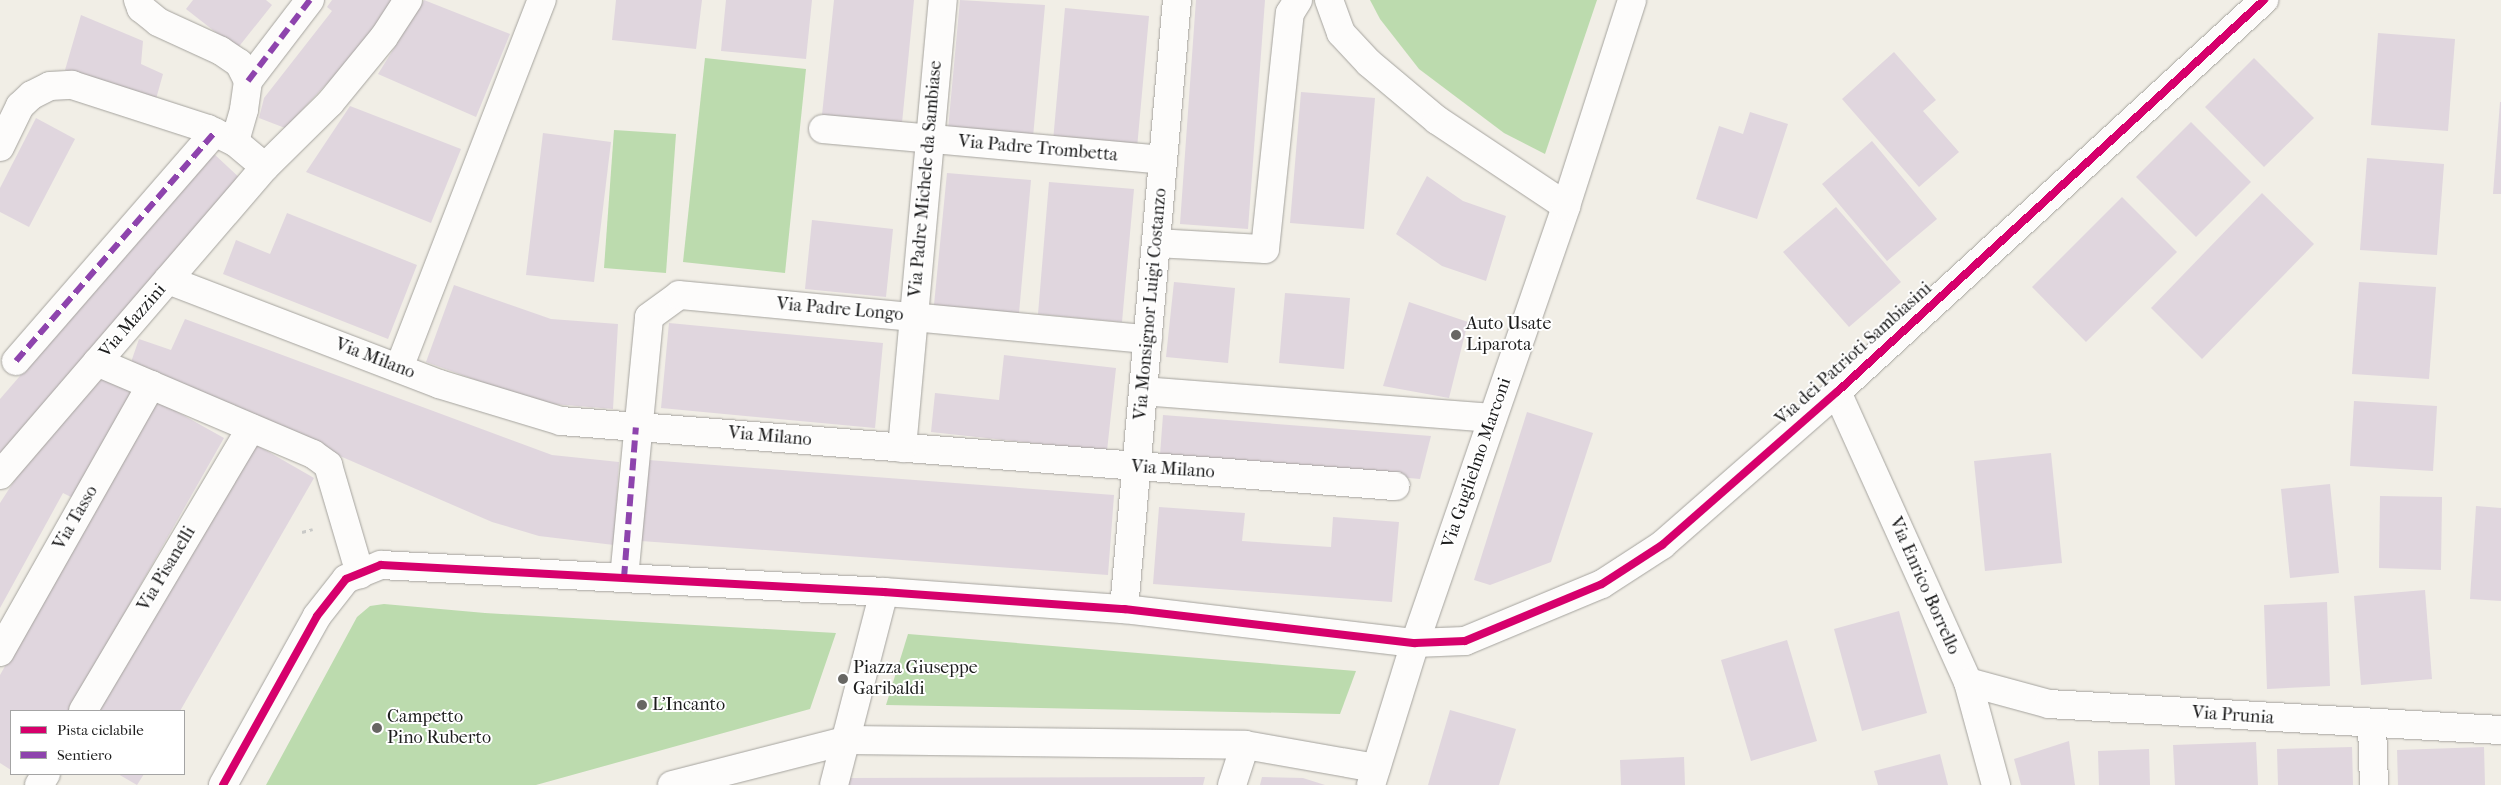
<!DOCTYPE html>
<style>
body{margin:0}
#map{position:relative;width:2501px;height:785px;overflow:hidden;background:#f1eee6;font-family:"IM FELL French Canon",serif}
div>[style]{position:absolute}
.green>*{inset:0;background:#bcdbae}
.building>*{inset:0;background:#e0d6de}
.path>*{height:3px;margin-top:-1.5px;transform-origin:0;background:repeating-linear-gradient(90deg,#c9c9c7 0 4px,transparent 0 8px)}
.roads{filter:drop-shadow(0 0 1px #a5a39e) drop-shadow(0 0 1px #a5a39e)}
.minor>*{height:28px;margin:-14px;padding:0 14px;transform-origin:14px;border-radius:14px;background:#fdfcfb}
.major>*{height:28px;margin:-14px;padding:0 14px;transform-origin:14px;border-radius:14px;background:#fdfcfb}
.quiet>*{height:6px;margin-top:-3px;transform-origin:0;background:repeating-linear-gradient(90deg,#8e44ad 0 12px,transparent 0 18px)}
.cycleway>*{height:8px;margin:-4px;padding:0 4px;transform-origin:4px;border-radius:4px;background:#d6006c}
.dots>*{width:14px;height:14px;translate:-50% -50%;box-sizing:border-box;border:2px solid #fff;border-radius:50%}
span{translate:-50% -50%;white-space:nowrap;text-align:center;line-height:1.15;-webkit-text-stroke:4px #fff;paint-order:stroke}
.street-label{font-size:18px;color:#1c1c1c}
.poi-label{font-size:18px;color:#1c1c1c}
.left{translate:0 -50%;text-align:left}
.legend{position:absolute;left:10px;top:710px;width:175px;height:65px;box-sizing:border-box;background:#fff;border:1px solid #a4a4a4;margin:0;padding:6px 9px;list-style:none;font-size:15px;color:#1c1c1c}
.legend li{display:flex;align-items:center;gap:10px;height:25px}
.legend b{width:25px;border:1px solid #a4a4a4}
</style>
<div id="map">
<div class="green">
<i style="clip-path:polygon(1370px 0,1597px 0,1545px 154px,1504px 133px,1419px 69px,1380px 19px)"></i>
<i style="clip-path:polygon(705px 58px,806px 69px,785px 273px,683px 262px)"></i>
<i style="clip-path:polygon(614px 130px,676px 134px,666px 273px,604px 268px)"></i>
<i style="clip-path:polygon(384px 604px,485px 613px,836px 633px,810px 709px,536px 785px,266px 785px,357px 617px,370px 606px)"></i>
<i style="clip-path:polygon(908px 634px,1356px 671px,1340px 714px,886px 705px)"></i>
</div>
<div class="building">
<i style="clip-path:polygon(193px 0,266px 0,272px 5px,237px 49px,186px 9px)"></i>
<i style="clip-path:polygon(332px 0,398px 0,370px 38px,285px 128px,259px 118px,264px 98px,332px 11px,327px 7px)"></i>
<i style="clip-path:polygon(424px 0,510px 34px,476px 117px,378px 74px)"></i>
<i style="clip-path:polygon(616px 0,702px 0,696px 49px,612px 40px)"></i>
<i style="clip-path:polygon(726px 0,812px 0,806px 59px,721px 51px)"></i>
<i style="clip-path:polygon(834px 0,914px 0,902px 123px,822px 115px)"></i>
<i style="clip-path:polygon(960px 0,1045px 5px,1033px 137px,948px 130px)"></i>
<i style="clip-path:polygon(1196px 0,1265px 0,1248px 229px,1180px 224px)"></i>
<i style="clip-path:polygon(1065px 8px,1149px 16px,1137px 148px,1053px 141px)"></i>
<i style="clip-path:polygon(81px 15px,143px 41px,141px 64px,163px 74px,156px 99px,65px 70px)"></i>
<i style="clip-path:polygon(2378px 33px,2455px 39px,2448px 131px,2371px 125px)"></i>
<i style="clip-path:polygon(1894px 52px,1936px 100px,1923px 111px,1959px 152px,1919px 187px,1842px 99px)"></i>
<i style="clip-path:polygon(2254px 58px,2314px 118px,2264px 167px,2205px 107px)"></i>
<i style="clip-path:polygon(1301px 92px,1375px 98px,1364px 229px,1290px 223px)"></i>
<i style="clip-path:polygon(2500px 102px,2501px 102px,2501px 194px,2493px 194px)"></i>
<i style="clip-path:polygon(350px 106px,461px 149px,431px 223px,306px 172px)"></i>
<i style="clip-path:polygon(1750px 112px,1788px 124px,1757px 219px,1696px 199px,1719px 126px,1743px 134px)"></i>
<i style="clip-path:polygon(36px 118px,75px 139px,29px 227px,0 212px,0 188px)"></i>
<i style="clip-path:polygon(2191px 122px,2251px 182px,2196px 237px,2136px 177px)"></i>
<i style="clip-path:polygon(543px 133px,611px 142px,594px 282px,526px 275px)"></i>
<i style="clip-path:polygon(1872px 141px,1937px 219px,1887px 261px,1822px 184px)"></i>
<i style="clip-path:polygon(213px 153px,243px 181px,0 462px,0 399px)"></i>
<i style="clip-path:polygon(2367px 158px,2444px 164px,2437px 255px,2360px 250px)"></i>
<i style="clip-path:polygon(947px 173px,1031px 180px,1019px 313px,934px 305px)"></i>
<i style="clip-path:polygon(1427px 176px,1463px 201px,1506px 216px,1486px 281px,1442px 266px,1396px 234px)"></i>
<i style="clip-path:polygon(1049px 182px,1134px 189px,1122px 322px,1038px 314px)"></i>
<i style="clip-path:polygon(2262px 193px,2314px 244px,2202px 359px,2151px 308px)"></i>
<i style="clip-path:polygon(2122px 197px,2177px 252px,2086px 342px,2032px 287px)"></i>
<i style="clip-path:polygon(1836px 207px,1901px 282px,1849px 327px,1783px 252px)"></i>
<i style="clip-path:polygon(287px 213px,417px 265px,388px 339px,223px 274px,236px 240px,270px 254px)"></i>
<i style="clip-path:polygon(812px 220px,893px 229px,886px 297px,805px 289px)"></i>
<i style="clip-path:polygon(1174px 282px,1235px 288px,1228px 363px,1166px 357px)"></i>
<i style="clip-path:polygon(2359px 282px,2436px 287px,2429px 379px,2352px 374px)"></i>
<i style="clip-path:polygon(454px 285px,551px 319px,618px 324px,613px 409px,540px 403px,426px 362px)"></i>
<i style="clip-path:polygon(1285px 293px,1350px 298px,1344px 369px,1279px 363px)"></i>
<i style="clip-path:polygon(1409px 302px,1468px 322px,1449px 398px,1383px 386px)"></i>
<i style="clip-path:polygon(185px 319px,552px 455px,619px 462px,614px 545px,539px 536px,492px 522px,130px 365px,139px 339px,171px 350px)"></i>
<i style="clip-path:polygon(669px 323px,883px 343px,875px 428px,661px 408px)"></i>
<i style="clip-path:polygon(1004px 355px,1116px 368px,1107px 451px,931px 432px,935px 393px,999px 400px)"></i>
<i style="clip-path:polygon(100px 376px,137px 390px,75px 499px,63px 493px,0 608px,0 503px,29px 458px)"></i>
<i style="clip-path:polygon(156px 400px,224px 438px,69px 711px,11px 711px,11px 770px,0 763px,0 675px)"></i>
<i style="clip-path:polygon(2354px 401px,2437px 406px,2433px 471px,2350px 466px)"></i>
<i style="clip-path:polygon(1527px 412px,1593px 433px,1551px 562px,1490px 585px,1474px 580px)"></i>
<i style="clip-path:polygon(1163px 415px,1431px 436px,1420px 479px,1160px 455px)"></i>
<i style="clip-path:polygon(253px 443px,314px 478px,180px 711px,98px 711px)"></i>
<i style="clip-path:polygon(2051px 453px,2062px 563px,1985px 571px,1974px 461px)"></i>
<i style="clip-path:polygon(648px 460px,1114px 495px,1108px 575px,641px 541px)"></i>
<i style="clip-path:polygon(2330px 484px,2339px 573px,2290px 578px,2281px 489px)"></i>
<i style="clip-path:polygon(2380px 496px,2442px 497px,2441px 570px,2379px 568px)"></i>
<i style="clip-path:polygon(2476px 506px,2501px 508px,2501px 601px,2470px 599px)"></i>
<i style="clip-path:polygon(1159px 507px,1245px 513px,1242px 541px,1331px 547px,1333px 517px,1399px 522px,1392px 602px,1153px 584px)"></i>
<i style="clip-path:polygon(2425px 590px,2432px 679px,2361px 685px,2354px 596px)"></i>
<i style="clip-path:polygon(2327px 602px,2330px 686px,2267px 689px,2264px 605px)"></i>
<i style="clip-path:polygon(1899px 611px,1927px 713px,1862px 731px,1834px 629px)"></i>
<i style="clip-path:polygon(1787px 640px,1817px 741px,1751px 761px,1721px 660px)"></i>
<i style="clip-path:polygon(1450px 710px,1516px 729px,1499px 785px,1428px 785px)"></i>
<i style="clip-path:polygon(2069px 741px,2075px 785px,2021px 785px,2014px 759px)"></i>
<i style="clip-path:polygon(2256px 742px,2258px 785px,2175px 785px,2173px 745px)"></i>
<i style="clip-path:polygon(2352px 747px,2353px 785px,2278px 785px,2277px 749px)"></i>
<i style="clip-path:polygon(2484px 747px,2485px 785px,2398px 785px,2397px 750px)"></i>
<i style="clip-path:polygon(2149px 749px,2150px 785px,2099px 785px,2098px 751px)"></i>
<i style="clip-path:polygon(1940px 754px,1948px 785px,1878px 785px,1874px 771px)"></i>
<i style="clip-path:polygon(1684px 757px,1685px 785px,1621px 785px,1620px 760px)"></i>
<i style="clip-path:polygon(118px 774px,144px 774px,137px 785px)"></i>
<i style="clip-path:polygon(1205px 777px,1203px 785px,847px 785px,849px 778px)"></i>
<i style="clip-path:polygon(1262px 777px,1303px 778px,1325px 785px,1260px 785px)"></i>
</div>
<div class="path">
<i style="left:302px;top:532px;width:11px;rotate:-15deg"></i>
</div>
<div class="roads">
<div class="minor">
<i style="left:138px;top:0;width:9px;rotate:69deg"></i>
<i style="left:141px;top:8px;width:22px;rotate:39deg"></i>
<i style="left:158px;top:22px;width:69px;rotate:24.7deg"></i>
<i style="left:221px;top:51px;width:22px;rotate:34deg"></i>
<i style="left:239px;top:63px;width:20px;rotate:63deg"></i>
<i style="left:248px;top:81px;width:29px;rotate:98deg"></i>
<i style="left:244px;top:110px;width:33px;rotate:106deg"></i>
<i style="left:1329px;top:0;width:35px;rotate:70deg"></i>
<i style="left:1341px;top:33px;width:41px;rotate:47deg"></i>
<i style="left:1369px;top:63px;width:89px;rotate:40deg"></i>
<i style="left:1437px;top:120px;width:155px;rotate:33.7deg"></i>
<i style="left:248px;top:81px;width:102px;rotate:-52.6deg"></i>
<i style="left:823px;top:129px;width:341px;rotate:5.2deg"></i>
<i style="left:0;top:147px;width:46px;rotate:-64deg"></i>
<i style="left:20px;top:106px;width:16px;rotate:-43deg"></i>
<i style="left:32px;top:95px;width:20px;rotate:-27deg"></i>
<i style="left:50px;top:86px;width:22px;rotate:-3deg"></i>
<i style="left:72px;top:85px;width:143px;rotate:17.9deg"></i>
<i style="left:208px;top:129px;width:30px;rotate:26deg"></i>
<i style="left:235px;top:142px;width:39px;rotate:40deg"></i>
<i style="left:1156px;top:243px;width:109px;rotate:3.2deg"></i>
<i style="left:1265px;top:249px;width:237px;rotate:-84deg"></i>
<i style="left:1290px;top:13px;width:15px;rotate:-58deg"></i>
<i style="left:168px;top:280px;width:290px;rotate:21deg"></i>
<i style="left:439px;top:384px;width:127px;rotate:16.9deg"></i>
<i style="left:561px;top:421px;width:837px;rotate:4.46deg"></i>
<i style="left:16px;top:361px;width:303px;rotate:-49deg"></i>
<i style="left:97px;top:362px;width:235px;rotate:23.1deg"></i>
<i style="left:313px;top:454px;width:19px;rotate:36deg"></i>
<i style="left:328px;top:465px;width:114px;rotate:73.6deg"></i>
<i style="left:399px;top:368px;width:395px;rotate:-68.8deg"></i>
<i style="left:1143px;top:391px;width:350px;rotate:4.4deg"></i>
<i style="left:1837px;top:392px;width:318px;rotate:65.7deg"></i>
<i style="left:1968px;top:682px;width:107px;rotate:74.8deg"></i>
<i style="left:902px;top:448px;width:450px;rotate:-84.8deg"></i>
<i style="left:0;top:475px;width:406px;rotate:-49.3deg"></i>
<i style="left:265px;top:167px;width:91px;rotate:-44.6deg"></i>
<i style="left:330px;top:103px;width:85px;rotate:-50.7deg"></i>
<i style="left:384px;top:37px;width:44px;rotate:-57deg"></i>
<i style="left:624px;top:578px;width:262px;rotate:-84.5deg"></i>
<i style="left:649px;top:317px;width:37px;rotate:-36deg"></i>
<i style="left:679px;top:295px;width:471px;rotate:5.4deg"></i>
<i style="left:1124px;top:609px;width:611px;rotate:-85.03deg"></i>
<i style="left:0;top:652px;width:307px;rotate:-60.5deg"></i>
<i style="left:1968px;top:682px;width:84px;rotate:15.2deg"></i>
<i style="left:2049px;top:704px;width:453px;rotate:3.3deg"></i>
<i style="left:83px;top:711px;width:329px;rotate:-59.3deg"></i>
<i style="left:2372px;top:725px;width:60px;rotate:88.1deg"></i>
<i style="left:39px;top:785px;width:13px;rotate:-58deg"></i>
<i style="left:223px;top:785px;width:193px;rotate:-60.9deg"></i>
<i style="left:317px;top:616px;width:47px;rotate:-51.9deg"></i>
<i style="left:346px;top:579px;width:38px;rotate:-22deg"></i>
<i style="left:381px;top:565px;width:504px;rotate:3.07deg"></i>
<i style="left:884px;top:592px;width:241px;rotate:4.1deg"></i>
<i style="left:1124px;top:609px;width:293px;rotate:6.7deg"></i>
<i style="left:1415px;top:643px;width:50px;rotate:-2.3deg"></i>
<i style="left:1465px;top:641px;width:148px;rotate:-22.6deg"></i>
<i style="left:1602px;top:584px;width:72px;rotate:-33deg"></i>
<i style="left:1662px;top:545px;width:232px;rotate:-41.2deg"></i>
<i style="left:1837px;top:392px;width:580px;rotate:-42.55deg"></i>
<i style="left:672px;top:785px;width:182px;rotate:-14.3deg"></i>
<i style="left:848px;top:740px;width:397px;rotate:0.7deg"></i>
<i style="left:1245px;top:745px;width:133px;rotate:10deg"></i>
<i style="left:834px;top:785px;width:199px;rotate:-75.5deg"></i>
<i style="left:1232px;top:785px;width:42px;rotate:-72deg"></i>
</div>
<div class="major">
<i style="left:1371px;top:785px;width:149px;rotate:-72.8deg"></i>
<i style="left:1415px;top:643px;width:462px;rotate:-70.9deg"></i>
<i style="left:1566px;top:206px;width:216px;rotate:-72.2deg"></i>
</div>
</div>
<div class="quiet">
<i style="left:248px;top:81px;width:102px;rotate:-52.6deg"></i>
<i style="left:16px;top:361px;width:303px;rotate:-49deg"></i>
<i style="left:624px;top:578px;width:151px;rotate:-85.5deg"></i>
</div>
<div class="cycleway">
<i style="left:223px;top:785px;width:193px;rotate:-60.9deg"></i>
<i style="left:317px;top:616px;width:47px;rotate:-51.9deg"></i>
<i style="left:346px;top:579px;width:38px;rotate:-22deg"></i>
<i style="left:381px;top:565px;width:504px;rotate:3.07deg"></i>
<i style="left:884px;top:592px;width:241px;rotate:4.1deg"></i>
<i style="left:1124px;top:609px;width:293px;rotate:6.7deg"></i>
<i style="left:1415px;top:643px;width:50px;rotate:-2.3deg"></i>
<i style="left:1465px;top:641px;width:148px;rotate:-22.6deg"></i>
<i style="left:1602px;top:584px;width:72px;rotate:-33deg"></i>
<i style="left:1662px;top:545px;width:232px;rotate:-41.2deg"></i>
<i style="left:1837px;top:392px;width:580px;rotate:-42.55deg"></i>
</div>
<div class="dots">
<i style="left:1456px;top:335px;background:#676663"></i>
<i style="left:843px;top:679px;background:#676663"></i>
<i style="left:642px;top:705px;background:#676663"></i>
<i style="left:377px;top:728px;background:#676663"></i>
</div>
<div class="street-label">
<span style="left:1038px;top:149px;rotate:5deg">Via Padre Trombetta</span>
<span style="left:926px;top:179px;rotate:-85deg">Via Padre Michele da Sambiase</span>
<span style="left:1151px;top:304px;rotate:-85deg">Via Monsignor Luigi Costanzo</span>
<span style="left:840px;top:310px;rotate:5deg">Via Padre Longo</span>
<span style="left:133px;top:321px;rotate:-49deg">Via Mazzini</span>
<span style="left:1854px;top:354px;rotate:-42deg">Via dei Patrioti Sambiasini</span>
<span style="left:375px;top:359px;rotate:21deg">Via Milano</span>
<span style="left:770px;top:437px;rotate:5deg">Via Milano</span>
<span style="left:1477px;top:463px;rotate:-71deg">Via Guglielmo Marconi</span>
<span style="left:1173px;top:470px;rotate:4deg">Via Milano</span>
<span style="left:76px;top:518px;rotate:-60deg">Via Tasso</span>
<span style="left:167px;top:569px;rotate:-59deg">Via Pisanelli</span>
<span style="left:1924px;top:586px;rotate:66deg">Via Enrico Borrello</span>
<span style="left:2233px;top:716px;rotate:4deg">Via Prunia</span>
</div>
<div class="poi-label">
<span class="left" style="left:1466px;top:335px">Auto Usate<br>Liparota</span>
<span class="left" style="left:853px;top:679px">Piazza Giuseppe<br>Garibaldi</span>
<span class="left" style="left:652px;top:705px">L'Incanto</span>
<span class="left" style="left:387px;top:728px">Campetto<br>Pino Ruberto</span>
</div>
<ul class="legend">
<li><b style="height:6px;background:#d6006c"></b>Pista ciclabile</li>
<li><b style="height:6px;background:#8e44ad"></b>Sentiero</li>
</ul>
</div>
